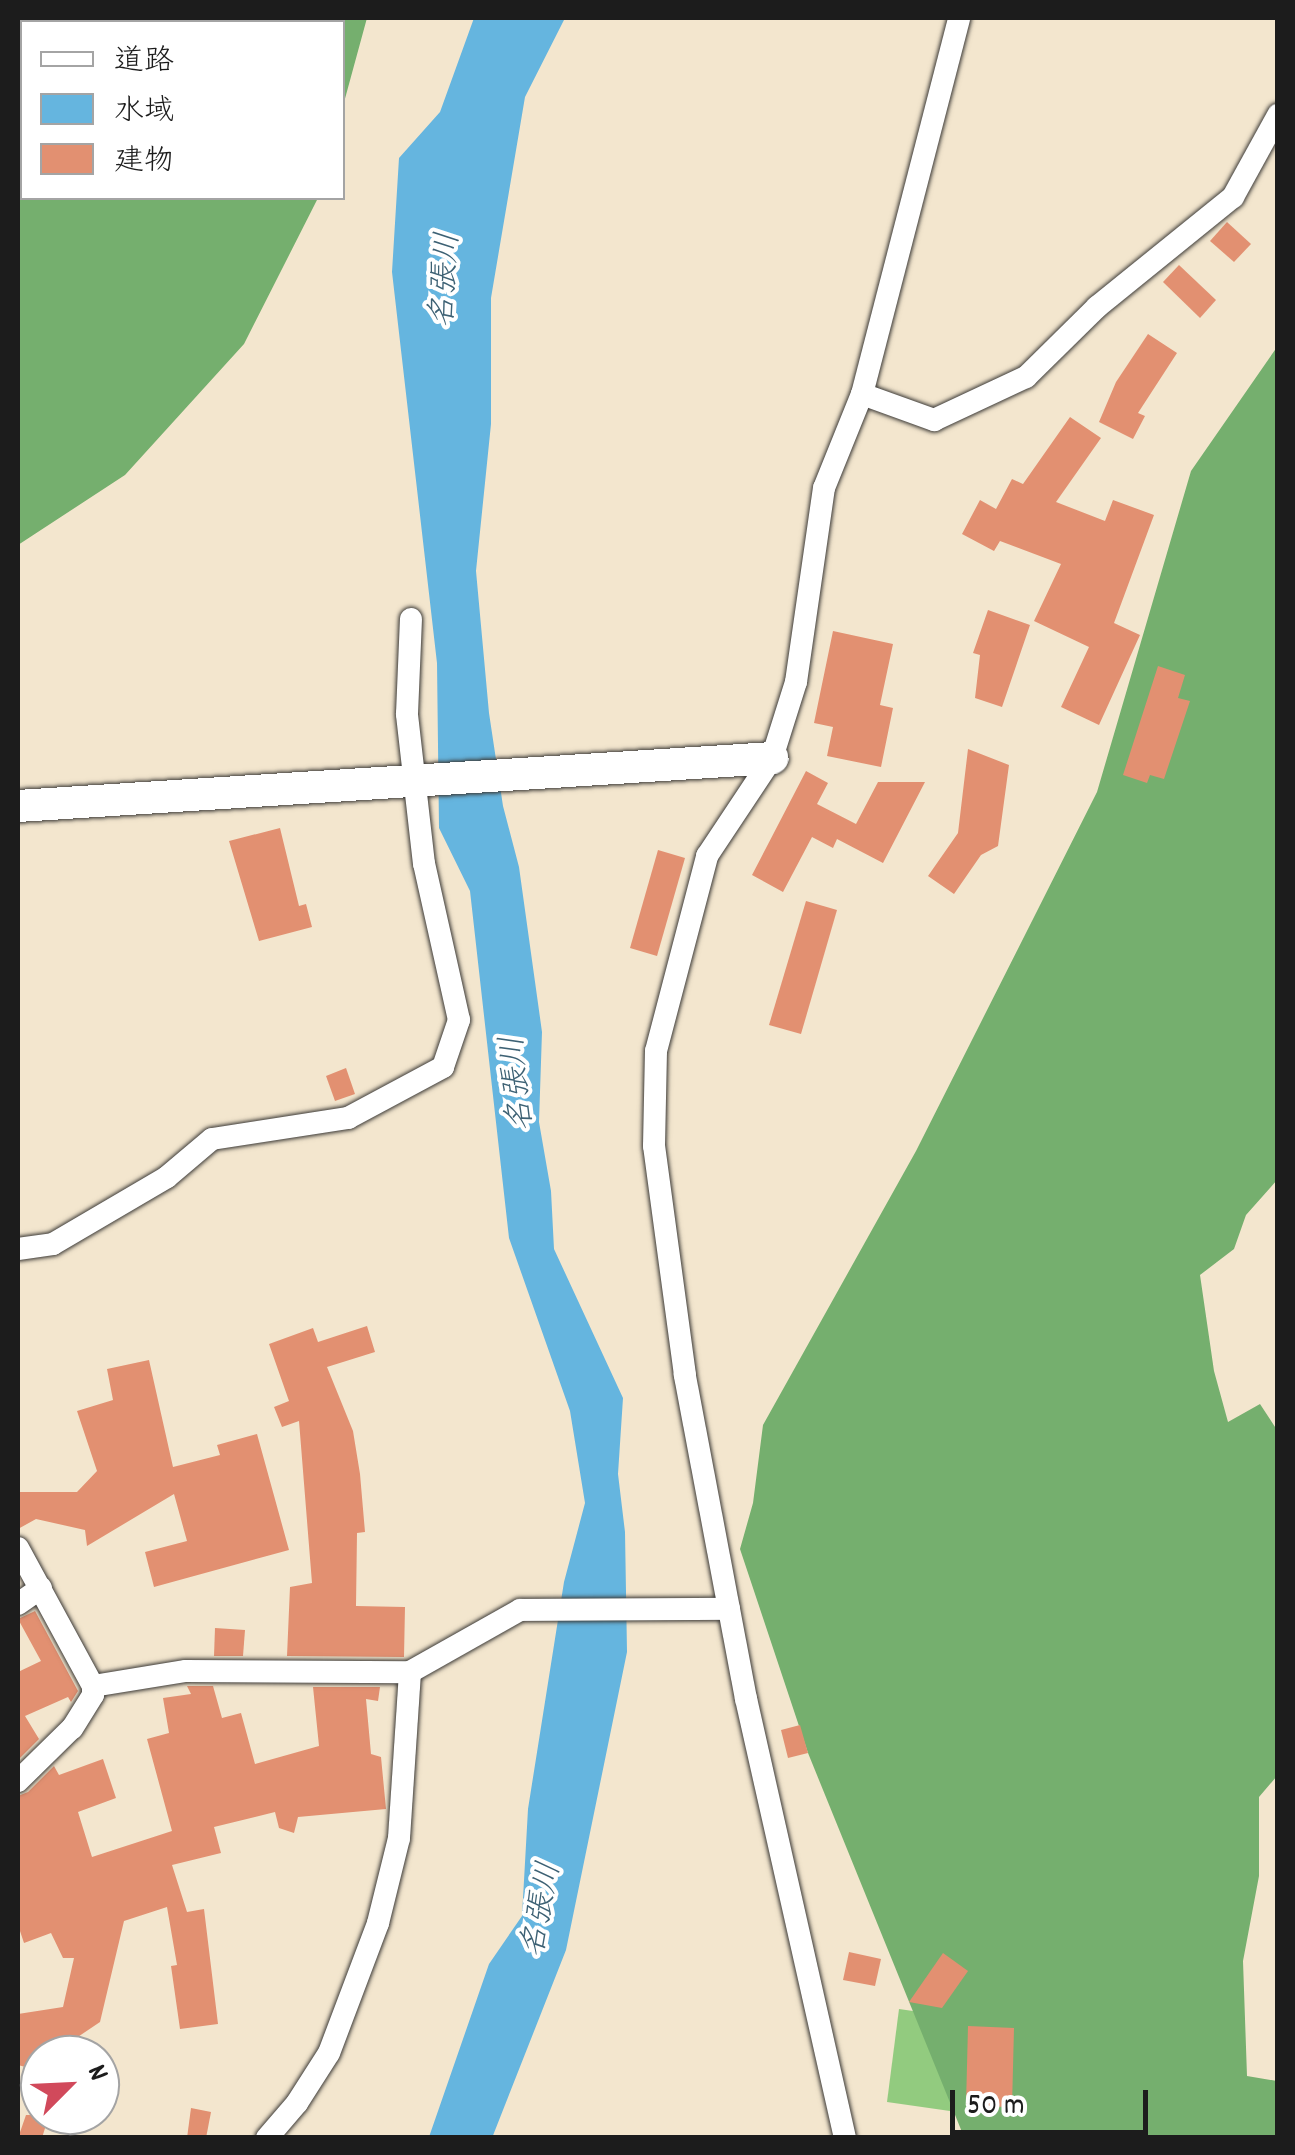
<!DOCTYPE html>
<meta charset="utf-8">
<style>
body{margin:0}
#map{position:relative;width:1295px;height:2155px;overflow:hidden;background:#f3e6ce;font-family:Dekko,"Klee One",sans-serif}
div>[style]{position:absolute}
.green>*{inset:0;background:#92cb7f}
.forest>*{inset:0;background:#75af6e}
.water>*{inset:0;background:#65b5df}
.building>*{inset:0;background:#e29071}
.roads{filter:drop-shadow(0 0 2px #3c3a37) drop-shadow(0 0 2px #3c3a37)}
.street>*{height:22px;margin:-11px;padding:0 11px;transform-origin:11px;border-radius:11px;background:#fff}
.secondary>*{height:32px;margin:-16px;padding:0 16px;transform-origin:16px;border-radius:16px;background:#fff}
span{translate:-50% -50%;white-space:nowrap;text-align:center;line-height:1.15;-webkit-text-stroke:8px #fff;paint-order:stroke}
.water-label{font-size:32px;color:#3d6174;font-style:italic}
.frame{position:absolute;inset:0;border:20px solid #1c1c1c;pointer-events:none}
.legend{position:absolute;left:20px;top:20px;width:325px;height:180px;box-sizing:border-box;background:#fff;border:2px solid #a4a4a4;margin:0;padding:12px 18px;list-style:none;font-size:30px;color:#1c1c1c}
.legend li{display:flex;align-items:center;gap:20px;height:50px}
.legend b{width:50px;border:2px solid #a4a4a4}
.north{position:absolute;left:20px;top:2035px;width:100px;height:100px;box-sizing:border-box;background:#fff;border:2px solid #a4a4a4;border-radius:50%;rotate:66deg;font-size:28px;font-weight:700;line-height:40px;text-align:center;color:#1c1c1c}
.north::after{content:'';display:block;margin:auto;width:35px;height:45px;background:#d1495b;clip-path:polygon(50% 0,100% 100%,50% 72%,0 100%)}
.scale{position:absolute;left:950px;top:2090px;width:198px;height:45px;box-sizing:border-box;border:5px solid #1c1c1c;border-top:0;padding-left:12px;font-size:30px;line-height:35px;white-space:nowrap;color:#1c1c1c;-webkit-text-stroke:8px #fff;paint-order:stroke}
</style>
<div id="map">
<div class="green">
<i style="clip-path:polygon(899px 2009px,969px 2019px,957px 2112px,887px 2102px)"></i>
</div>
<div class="forest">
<i style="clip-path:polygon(18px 18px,367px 18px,343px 106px,342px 22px,22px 22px,22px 198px,318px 198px,244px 344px,125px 475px,18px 545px)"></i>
<i style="clip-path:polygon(1277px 347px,1277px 1180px,1246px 1215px,1234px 1249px,1200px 1275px,1214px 1371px,1228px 1422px,1260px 1404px,1277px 1430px,1277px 1776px,1259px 1797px,1259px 1876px,1243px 1961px,1247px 2076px,1277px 2081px,1277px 2137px,964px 2137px,808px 1753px,740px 1549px,753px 1503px,763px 1425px,916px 1151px,1097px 792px,1191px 471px)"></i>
</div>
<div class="water">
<i style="clip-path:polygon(474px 18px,565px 18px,525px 97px,491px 298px,491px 424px,476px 571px,489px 713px,503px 806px,519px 867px,542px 1032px,539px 1122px,551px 1191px,554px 1249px,623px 1398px,618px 1474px,625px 1532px,627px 1652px,566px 1950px,492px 2138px,429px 2137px,489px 1964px,522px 1916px,528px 1809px,564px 1582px,585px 1503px,570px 1411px,509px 1238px,470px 891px,439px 828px,437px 663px,392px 272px,399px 158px,440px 112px)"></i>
</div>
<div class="building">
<i style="clip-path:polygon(1227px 222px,1251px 244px,1234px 262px,1210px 241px)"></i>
<i style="clip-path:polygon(1179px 265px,1216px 300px,1200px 318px,1163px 282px)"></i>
<i style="clip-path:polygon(1148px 334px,1177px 353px,1138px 413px,1145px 416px,1133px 439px,1099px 422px,1116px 382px)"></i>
<i style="clip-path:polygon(1070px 417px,1101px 438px,1056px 502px,1105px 521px,1113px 500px,1154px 515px,1114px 623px,1140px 635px,1099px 725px,1061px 707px,1089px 647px,1034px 621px,1061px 564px,1000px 541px,994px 551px,962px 534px,980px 500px,996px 509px,1012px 479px,1023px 484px)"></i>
<i style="clip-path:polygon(988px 610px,1030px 625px,1002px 707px,975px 698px,980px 655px,973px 653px)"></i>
<i style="clip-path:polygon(833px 631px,893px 644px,880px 705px,893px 708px,881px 767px,827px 756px,833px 727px,814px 723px)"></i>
<i style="clip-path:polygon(1158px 666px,1185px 675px,1178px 698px,1190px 701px,1164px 779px,1150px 775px,1147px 783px,1123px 775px)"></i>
<i style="clip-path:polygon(968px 749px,1009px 765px,998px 846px,981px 855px,954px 894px,928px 876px,958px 833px)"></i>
<i style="clip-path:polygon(806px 771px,828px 783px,817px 804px,856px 824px,878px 782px,925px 782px,883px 863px,837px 839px,833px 848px,812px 837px,783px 892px,752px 875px)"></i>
<i style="clip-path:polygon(280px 828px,299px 906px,306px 904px,312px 927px,259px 941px,229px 841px)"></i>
<i style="clip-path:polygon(658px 850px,685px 858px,657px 956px,630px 948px)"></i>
<i style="clip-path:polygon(806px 901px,837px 910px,801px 1034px,769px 1025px)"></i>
<i style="clip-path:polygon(346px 1068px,355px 1094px,335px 1101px,326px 1076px)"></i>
<i style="clip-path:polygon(367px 1326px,375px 1352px,327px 1367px,353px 1431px,360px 1474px,365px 1532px,357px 1533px,356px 1606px,405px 1607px,404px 1657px,287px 1656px,290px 1587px,312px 1583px,299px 1421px,282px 1427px,274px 1407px,289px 1401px,269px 1344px,313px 1328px,318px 1342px)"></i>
<i style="clip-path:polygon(149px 1360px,173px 1467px,220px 1455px,217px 1445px,257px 1434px,289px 1550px,154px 1587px,145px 1552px,187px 1541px,174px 1494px,87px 1546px,85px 1530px,36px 1519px,18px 1529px,18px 1492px,77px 1492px,97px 1471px,77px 1411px,113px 1400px,107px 1369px)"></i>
<i style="clip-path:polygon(35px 1611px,78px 1691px,71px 1702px,68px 1697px,25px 1716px,39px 1739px,18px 1760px,18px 1672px,41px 1661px,18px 1619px)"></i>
<i style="clip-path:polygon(215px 1628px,245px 1630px,243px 1656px,214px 1656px)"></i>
<i style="clip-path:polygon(187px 1686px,213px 1686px,222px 1718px,241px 1713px,255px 1764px,319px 1746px,313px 1687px,380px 1687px,378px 1701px,366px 1699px,371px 1754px,381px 1757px,386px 1809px,298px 1817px,294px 1833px,279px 1828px,275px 1812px,214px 1827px,221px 1853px,172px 1865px,187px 1912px,204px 1909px,218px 2024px,180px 2029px,171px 1966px,177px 1965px,167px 1907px,124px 1921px,100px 2022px,51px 2055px,40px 2055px,40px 2071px,18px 2065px,18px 2014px,63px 2007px,74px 1958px,63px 1958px,51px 1933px,24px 1943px,18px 1925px,18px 1796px,28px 1792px,54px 1766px,59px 1775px,103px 1759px,116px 1798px,78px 1812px,92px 1857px,172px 1831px,147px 1739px,169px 1733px,163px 1698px,191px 1694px)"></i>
<i style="clip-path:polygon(800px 1725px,808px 1753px,788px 1758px,781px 1730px)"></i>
<i style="clip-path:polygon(849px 1952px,881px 1959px,875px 1986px,843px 1980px)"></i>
<i style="clip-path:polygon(943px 1953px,968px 1971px,942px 2008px,909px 2002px)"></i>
<i style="clip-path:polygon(968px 2026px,1014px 2028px,1012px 2107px,966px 2106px)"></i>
<i style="clip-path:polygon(191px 2108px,211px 2112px,206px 2138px,187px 2138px)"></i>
<i style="clip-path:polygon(26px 2115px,49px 2115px,42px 2138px,18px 2138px)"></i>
</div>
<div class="roads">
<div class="street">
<i style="left:862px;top:394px;width:77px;rotate:19.9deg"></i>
<i style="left:934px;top:420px;width:102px;rotate:-25.1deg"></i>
<i style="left:1026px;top:377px;width:100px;rotate:-44.6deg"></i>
<i style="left:1097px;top:307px;width:175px;rotate:-39deg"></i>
<i style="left:1233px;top:197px;width:94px;rotate:-61.2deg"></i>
<i style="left:18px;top:1249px;width:35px;rotate:-8deg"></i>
<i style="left:53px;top:1244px;width:132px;rotate:-30.4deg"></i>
<i style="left:167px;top:1177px;width:59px;rotate:-40.2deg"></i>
<i style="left:212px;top:1139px;width:138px;rotate:-8.8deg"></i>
<i style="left:348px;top:1118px;width:108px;rotate:-28.2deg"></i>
<i style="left:443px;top:1067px;width:50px;rotate:-71.2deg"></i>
<i style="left:459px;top:1020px;width:160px;rotate:-102.6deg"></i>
<i style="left:424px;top:864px;width:151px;rotate:-96.5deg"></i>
<i style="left:407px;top:714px;width:95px;rotate:-87.6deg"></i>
<i style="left:18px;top:1548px;width:157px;rotate:61.5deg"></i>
<i style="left:93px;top:1686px;width:9px;rotate:90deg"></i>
<i style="left:93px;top:1695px;width:39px;rotate:122deg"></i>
<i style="left:72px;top:1728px;width:76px;rotate:135.5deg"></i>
<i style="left:18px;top:1604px;width:28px;rotate:-35deg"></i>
<i style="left:93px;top:1686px;width:94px;rotate:-9.2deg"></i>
<i style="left:186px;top:1671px;width:224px;rotate:0.3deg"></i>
<i style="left:410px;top:1672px;width:126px;rotate:-29.4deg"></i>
<i style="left:520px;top:1610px;width:209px;rotate:-0.3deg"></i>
<i style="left:267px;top:2138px;width:46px;rotate:-49.4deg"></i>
<i style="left:297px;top:2103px;width:59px;rotate:-57.4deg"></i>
<i style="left:329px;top:2053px;width:139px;rotate:-69.3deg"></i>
<i style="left:378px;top:1923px;width:88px;rotate:-76.1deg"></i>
<i style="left:399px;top:1838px;width:166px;rotate:-86.2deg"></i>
<i style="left:845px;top:2138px;width:450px;rotate:-102.7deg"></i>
<i style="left:746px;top:1699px;width:330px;rotate:-100.7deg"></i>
<i style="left:685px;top:1375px;width:231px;rotate:-97.7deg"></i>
<i style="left:654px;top:1146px;width:95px;rotate:-88.8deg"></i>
<i style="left:656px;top:1051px;width:202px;rotate:-75.3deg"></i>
<i style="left:707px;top:856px;width:118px;rotate:-56.4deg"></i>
<i style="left:772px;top:758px;width:80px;rotate:-72.5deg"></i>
<i style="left:796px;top:682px;width:196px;rotate:-81.8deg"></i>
<i style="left:824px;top:488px;width:101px;rotate:-68deg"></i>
<i style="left:862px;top:394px;width:388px;rotate:-75.5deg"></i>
</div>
<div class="secondary">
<i style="left:18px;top:806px;width:756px;rotate:-3.64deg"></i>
</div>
</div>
<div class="water-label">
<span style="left:448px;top:280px;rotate:-86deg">名張川</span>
<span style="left:520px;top:1083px;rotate:-96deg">名張川</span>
<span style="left:544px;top:1910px;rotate:-79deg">名張川</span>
</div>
<div class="frame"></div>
<ul class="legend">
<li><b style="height:12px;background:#fff"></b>道路</li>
<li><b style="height:28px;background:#65b5df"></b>水域</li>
<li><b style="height:28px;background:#e29071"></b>建物</li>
</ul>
<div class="north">N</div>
<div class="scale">50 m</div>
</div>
